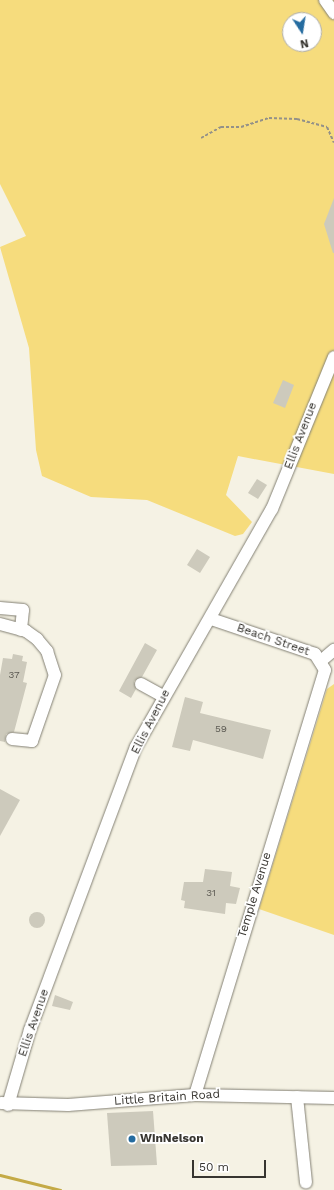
<!DOCTYPE html>
<style>
body{margin:0}
#map{position:relative;width:334px;height:1190px;overflow:hidden;background:#f5f2e4;font-family:"Work Sans",sans-serif}
div>[style]{position:absolute}
.green>*{inset:0;background:#f6dc7d}
.stream>*{height:3px;margin:-1.5px;padding:0 1.5px;transform-origin:1.5px;border-radius:1.5px;background:#c4aa46}
.building>*{inset:0;background:#cdcabc}
.round{border-radius:50%}
.path>*{height:2px;margin-top:-1px;transform-origin:0;background:repeating-linear-gradient(90deg,#949188 0 3px,transparent 0 5px)}
.roads{filter:drop-shadow(0 0 1px #838074) drop-shadow(0 0 1px #838074)}
.minor>*{height:12px;margin:-6px;padding:0 6px;transform-origin:6px;border-radius:6px;background:#fff}
.dots>*{width:11px;height:11px;translate:-50% -50%;box-sizing:border-box;border:2px solid #fff;border-radius:50%}
span{translate:-50% -50%;white-space:nowrap;text-align:center;line-height:1.15;-webkit-text-stroke:3.5px #fff;paint-order:stroke}
.number-label{font-size:10px;color:#5c5a53}
.number-label span{-webkit-text-stroke-width:0}
.street-label{font-size:12px;color:#373530}
.poi-label{font-size:12px;color:#373530;font-weight:700}
.left{translate:0 -50%;text-align:left}
.north{position:absolute;left:282px;top:12px;width:40px;height:40px;box-sizing:border-box;background:#fff;border:1px solid #afaeac;border-radius:50%;rotate:168deg;font-size:11px;font-weight:700;line-height:16px;text-align:center;color:#373530}
.north::after{content:'';display:block;margin:auto;width:14px;height:18px;background:#256ca0;clip-path:polygon(50% 0,100% 100%,50% 72%,0 100%)}
.scale{position:absolute;left:192px;top:1160px;width:74px;height:18px;box-sizing:border-box;border:2px solid #373530;border-top:0;padding-left:5px;font-size:12px;line-height:14px;white-space:nowrap;color:#373530;-webkit-text-stroke:3px #fff;paint-order:stroke}
</style>
<div id="map">
<div class="green">
<i style="clip-path:polygon(evenodd,0 0,334px 0,334px 474px,238px 456px,226px 495px,252px 522px,243px 534px,235px 536px,147px 500px,91px 497px,42px 476px,36px 450px,29px 348px,0 247px,26px 236px,0 184px,0 0,290px 20px,314px 20px,314px 44px,290px 44px,290px 20px)"></i>
<i style="clip-path:polygon(334px 684px,334px 935px,259px 909px,327px 689px)"></i>
</div>
<div class="stream">
<i style="left:0;top:1175px;width:62px;rotate:14deg"></i>
</div>
<div class="building">
<i style="clip-path:polygon(334px 198px,334px 253px,333px 253px,324px 224px)"></i>
<i style="clip-path:polygon(283px 380px,294px 385px,285px 408px,273px 403px)"></i>
<i style="clip-path:polygon(257px 479px,267px 485px,258px 499px,248px 493px)"></i>
<i style="clip-path:polygon(197px 549px,210px 557px,200px 573px,187px 565px)"></i>
<i style="clip-path:polygon(145px 643px,157px 650px,142px 677px,134px 681px,136px 689px,131px 698px,119px 691px)"></i>
<i style="clip-path:polygon(13px 654px,23px 656px,22px 661px,27px 662px,23px 682px,27px 683px,14px 732px,6px 734px,5px 742px,0 741px,0 675px,3px 658px,12px 659px)"></i>
<i style="clip-path:polygon(185px 697px,203px 702px,200px 713px,271px 730px,263px 759px,193px 740px,190px 751px,172px 747px)"></i>
<i style="clip-path:polygon(0 789px,20px 800px,0 836px)"></i>
<i style="clip-path:polygon(205px 869px,232px 872px,230px 886px,240px 888px,236px 904px,226px 903px,225px 914px,184px 908px,185px 901px,181px 900px,184px 882px,203px 882px)"></i>
<i class="round" style="left:29px;top:912px;width:16px;height:16px"></i>
<i style="clip-path:polygon(55px 995px,73px 1002px,70px 1010px,52px 1006px)"></i>
<i style="clip-path:polygon(153px 1111px,157px 1165px,111px 1166px,107px 1113px)"></i>
</div>
<div class="path">
<i style="left:201px;top:138px;width:23px;rotate:-29deg"></i>
<i style="left:221px;top:127px;width:20px"></i>
<i style="left:241px;top:127px;width:29px;rotate:-18deg"></i>
<i style="left:269px;top:118px;width:28px;rotate:2deg"></i>
<i style="left:297px;top:119px;width:31px;rotate:15deg"></i>
<i style="left:327px;top:127px;width:17px;rotate:66deg"></i>
</div>
<div class="roads">
<div class="minor">
<i style="left:325px;top:0;width:16px;rotate:55deg"></i>
<i style="left:0;top:608px;width:23px;rotate:5deg"></i>
<i style="left:23px;top:610px;width:20px;rotate:96deg"></i>
<i style="left:0;top:624px;width:27px;rotate:15deg"></i>
<i style="left:26px;top:631px;width:14px;rotate:36deg"></i>
<i style="left:37px;top:639px;width:16px;rotate:50deg"></i>
<i style="left:47px;top:651px;width:25px;rotate:72deg"></i>
<i style="left:55px;top:675px;width:70px;rotate:109.2deg"></i>
<i style="left:32px;top:741px;width:20px;rotate:-174deg"></i>
<i style="left:322px;top:660px;width:16px;rotate:-40deg"></i>
<i style="left:141px;top:684px;width:26px;rotate:29deg"></i>
<i style="left:195px;top:1095px;width:444px;rotate:-73deg"></i>
<i style="left:325px;top:670px;width:19px;rotate:-122deg"></i>
<i style="left:315px;top:654px;width:110px;rotate:-161.4deg"></i>
<i style="left:297px;top:1097px;width:86px;rotate:84deg"></i>
<i style="left:1px;top:1103px;width:67px;rotate:1.7deg"></i>
<i style="left:68px;top:1105px;width:127px;rotate:-4.5deg"></i>
<i style="left:195px;top:1095px;width:139px;rotate:1.2deg"></i>
<i style="left:8px;top:1105px;width:78px;rotate:-73.7deg"></i>
<i style="left:30px;top:1030px;width:302px;rotate:-69.5deg"></i>
<i style="left:136px;top:747px;width:274px;rotate:-60.3deg"></i>
<i style="left:272px;top:509px;width:164px;rotate:-67.8deg"></i>
</div>
</div>
<div class="dots">
<i style="left:132px;top:1139px;background:#256ca0"></i>
</div>
<div class="number-label">
<span style="left:14px;top:675px">37</span>
<span style="left:221px;top:729px">59</span>
<span style="left:211px;top:893px">31</span>
</div>
<div class="street-label">
<span style="left:301px;top:436px;rotate:-69deg">Ellis Avenue</span>
<span style="left:273px;top:640px;rotate:19deg">Beach Street</span>
<span style="left:151px;top:722px;rotate:-63deg">Ellis Avenue</span>
<span style="left:255px;top:895px;rotate:-73deg">Temple Avenue</span>
<span style="left:34px;top:1023px;rotate:-71deg">Ellis Avenue</span>
<span style="left:167px;top:1098px;rotate:-4deg">Little Britain Road</span>
</div>
<div class="poi-label">
<span class="left" style="left:140px;top:1139px">WinNelson</span>
</div>
<div class="north">N</div>
<div class="scale">50 m</div>
</div>
